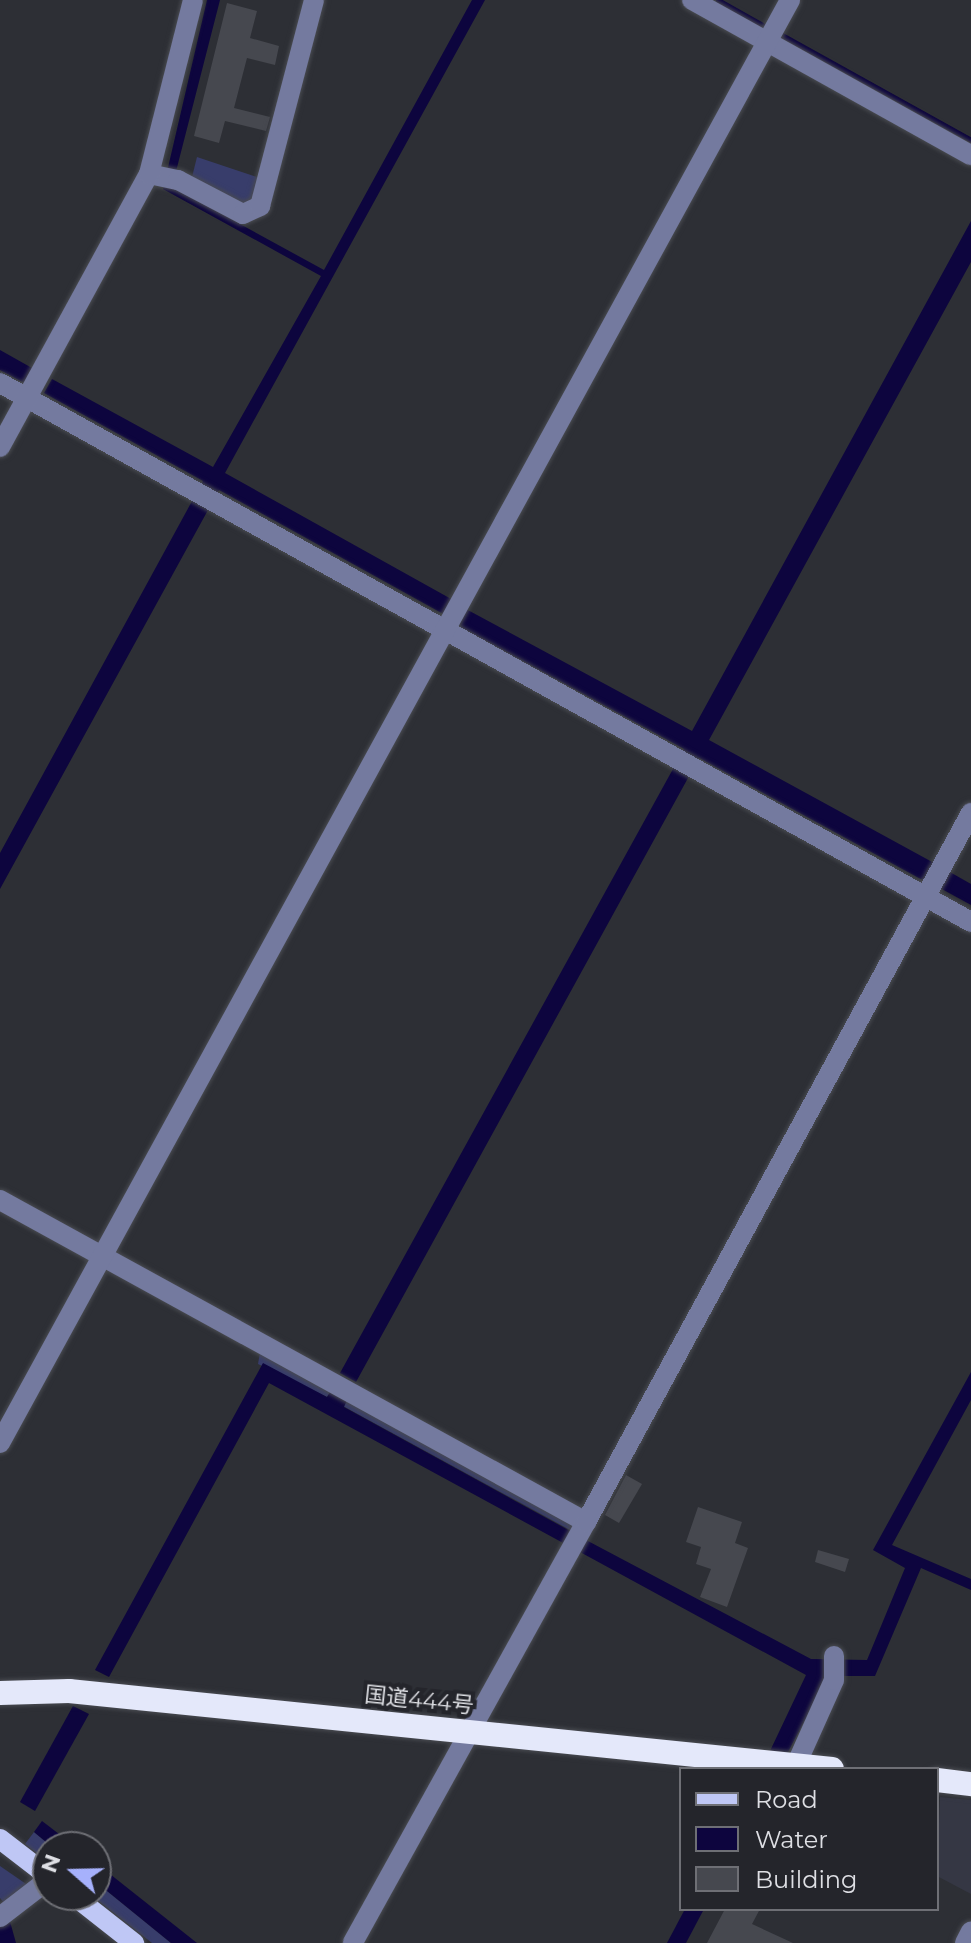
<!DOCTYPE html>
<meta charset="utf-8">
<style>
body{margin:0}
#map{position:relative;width:971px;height:1943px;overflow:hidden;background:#2d2f35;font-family:Montserrat,"Noto Sans JP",sans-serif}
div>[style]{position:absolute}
.built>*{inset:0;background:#353744}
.green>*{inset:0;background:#383d6b}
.water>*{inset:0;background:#0d053e}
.stream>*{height:5px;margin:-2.5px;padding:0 2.5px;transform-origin:2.5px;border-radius:2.5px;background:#0d053e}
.building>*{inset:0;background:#46484f}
.roads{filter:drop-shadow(0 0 2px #494b51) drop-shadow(0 0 2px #494b51)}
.minor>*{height:20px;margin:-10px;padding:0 10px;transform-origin:10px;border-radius:10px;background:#747a9f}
.major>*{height:20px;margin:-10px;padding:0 10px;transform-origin:10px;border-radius:10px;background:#bfc7f5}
.highway>*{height:24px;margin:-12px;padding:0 12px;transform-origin:12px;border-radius:12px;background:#e4e8fa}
span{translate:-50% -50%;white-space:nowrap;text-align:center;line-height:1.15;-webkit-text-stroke:8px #24252b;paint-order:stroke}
.street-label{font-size:22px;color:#dedfe4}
.legend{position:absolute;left:679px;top:1767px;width:260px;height:144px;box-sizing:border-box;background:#24252b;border:2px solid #6e6f75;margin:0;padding:10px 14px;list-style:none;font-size:24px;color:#dedfe4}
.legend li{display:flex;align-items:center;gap:16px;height:40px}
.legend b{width:40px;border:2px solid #6e6f75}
.north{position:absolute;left:32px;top:1831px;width:80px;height:80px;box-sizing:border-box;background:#24252b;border:2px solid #6e6f75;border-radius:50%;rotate:290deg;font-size:22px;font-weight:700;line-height:32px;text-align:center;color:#dedfe4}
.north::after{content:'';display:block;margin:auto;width:28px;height:36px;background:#a6b1fc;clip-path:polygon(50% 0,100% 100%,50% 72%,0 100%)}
</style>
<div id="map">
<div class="built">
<i style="clip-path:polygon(940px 1797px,971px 1800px,971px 1894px,937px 1876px)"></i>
</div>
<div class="green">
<i style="clip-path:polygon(197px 157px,263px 179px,258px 202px,245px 210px,191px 181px)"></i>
<i style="clip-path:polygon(260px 1352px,332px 1389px,327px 1397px,258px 1364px)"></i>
<i style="clip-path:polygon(348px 1398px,574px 1524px,572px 1531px,343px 1406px)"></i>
<i style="clip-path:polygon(34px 1832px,52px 1847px,48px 1862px,25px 1844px)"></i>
<i style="clip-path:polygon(0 1866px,29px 1886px,5px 1904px,0 1898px)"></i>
<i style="clip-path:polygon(96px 1882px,171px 1943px,152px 1943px,91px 1895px)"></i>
</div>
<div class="water">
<i style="clip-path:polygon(207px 0,220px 0,172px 187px,324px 270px,472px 0,485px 0,225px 473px,453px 600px,445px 615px,219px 490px,0 889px,0 853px,203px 481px,44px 393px,52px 379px,213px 467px,321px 276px,163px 189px)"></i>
<i style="clip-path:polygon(971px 221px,971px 262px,709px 740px,934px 863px,926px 882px,699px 758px,356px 1382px,340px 1373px,684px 749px,455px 624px,464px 608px,692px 731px)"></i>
<i style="clip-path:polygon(0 350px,32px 368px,24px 383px,0 370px)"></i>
<i style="clip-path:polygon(948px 871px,971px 884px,971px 905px,938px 887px)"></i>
<i style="clip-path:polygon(263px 1363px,327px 1397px,332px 1389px,348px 1398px,344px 1407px,572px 1532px,565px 1544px,269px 1383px,109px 1677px,95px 1670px)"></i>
<i style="clip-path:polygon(971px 1372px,971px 1400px,892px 1545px,971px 1579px,971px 1590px,921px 1568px,875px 1676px,828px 1676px,787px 1754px,770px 1751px,806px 1675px,580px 1552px,586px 1540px,811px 1659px,867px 1660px,905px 1568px,873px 1550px)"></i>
<i style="clip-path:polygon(73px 1706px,89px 1714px,35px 1811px,20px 1802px)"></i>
<i style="clip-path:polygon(42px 1821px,76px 1847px,52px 1847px,34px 1832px)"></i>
<i style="clip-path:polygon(96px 1863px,197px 1943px,171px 1943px,96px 1882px)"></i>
<i style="clip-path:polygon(0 1905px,9px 1918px,16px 1943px,0 1943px)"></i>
<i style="clip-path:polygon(685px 1909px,704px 1909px,686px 1943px,667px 1943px)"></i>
</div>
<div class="stream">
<i style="left:718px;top:0;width:55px;rotate:29.4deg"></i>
<i style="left:780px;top:34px;width:218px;rotate:29deg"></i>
</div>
<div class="building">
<i style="clip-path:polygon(227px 3px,257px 11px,250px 38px,279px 46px,275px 65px,247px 58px,234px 108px,270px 117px,266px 131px,225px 121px,219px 143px,194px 136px)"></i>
<i style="clip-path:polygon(626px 1475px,642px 1484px,619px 1523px,605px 1515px)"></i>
<i style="clip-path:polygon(698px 1507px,742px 1522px,735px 1543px,748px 1548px,727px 1607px,700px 1597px,711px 1569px,696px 1564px,701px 1547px,686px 1542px)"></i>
<i style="clip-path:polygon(818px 1550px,849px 1559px,845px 1572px,815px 1562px)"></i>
<i style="clip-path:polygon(725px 1909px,760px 1909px,752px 1924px,793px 1943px,707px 1943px)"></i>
</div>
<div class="roads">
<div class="minor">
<i style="left:692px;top:0;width:319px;rotate:29.1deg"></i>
<i style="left:149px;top:174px;width:30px;rotate:12deg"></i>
<i style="left:178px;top:180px;width:73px;rotate:27.6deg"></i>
<i style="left:243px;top:214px;width:19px;rotate:-25deg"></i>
<i style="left:260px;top:206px;width:213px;rotate:-75.3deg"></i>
<i style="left:0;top:383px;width:1111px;rotate:29.03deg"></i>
<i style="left:0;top:447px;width:311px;rotate:-61.4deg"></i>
<i style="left:149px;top:174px;width:179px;rotate:-75.8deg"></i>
<i style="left:0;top:1200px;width:669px;rotate:28.79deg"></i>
<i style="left:586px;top:1522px;width:481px;rotate:119deg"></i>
<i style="left:0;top:1443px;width:1645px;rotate:-61.3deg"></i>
<i style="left:586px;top:1522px;width:807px;rotate:-61.5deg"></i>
<i style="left:796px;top:1765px;width:93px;rotate:-65.9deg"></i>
<i style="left:834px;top:1680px;width:24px;rotate:-90deg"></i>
<i style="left:0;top:1917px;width:61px;rotate:-37.6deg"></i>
<i style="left:965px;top:1943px;width:13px;rotate:-63deg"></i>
</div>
<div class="major">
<i style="left:0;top:1839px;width:61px;rotate:37.6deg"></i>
<i style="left:73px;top:1895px;width:78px;rotate:38.2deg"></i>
</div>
<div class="highway">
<i style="left:0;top:1693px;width:69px;rotate:-1.7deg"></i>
<i style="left:69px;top:1691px;width:767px;rotate:5.84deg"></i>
<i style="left:937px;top:1780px;width:34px;rotate:7deg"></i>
</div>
</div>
<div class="street-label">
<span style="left:419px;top:1700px;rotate:6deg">国道444号</span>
</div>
<ul class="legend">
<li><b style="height:10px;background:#bfc7f5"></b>Road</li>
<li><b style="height:22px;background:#0d053e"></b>Water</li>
<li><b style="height:22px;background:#46484f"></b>Building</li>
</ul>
<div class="north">N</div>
</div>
